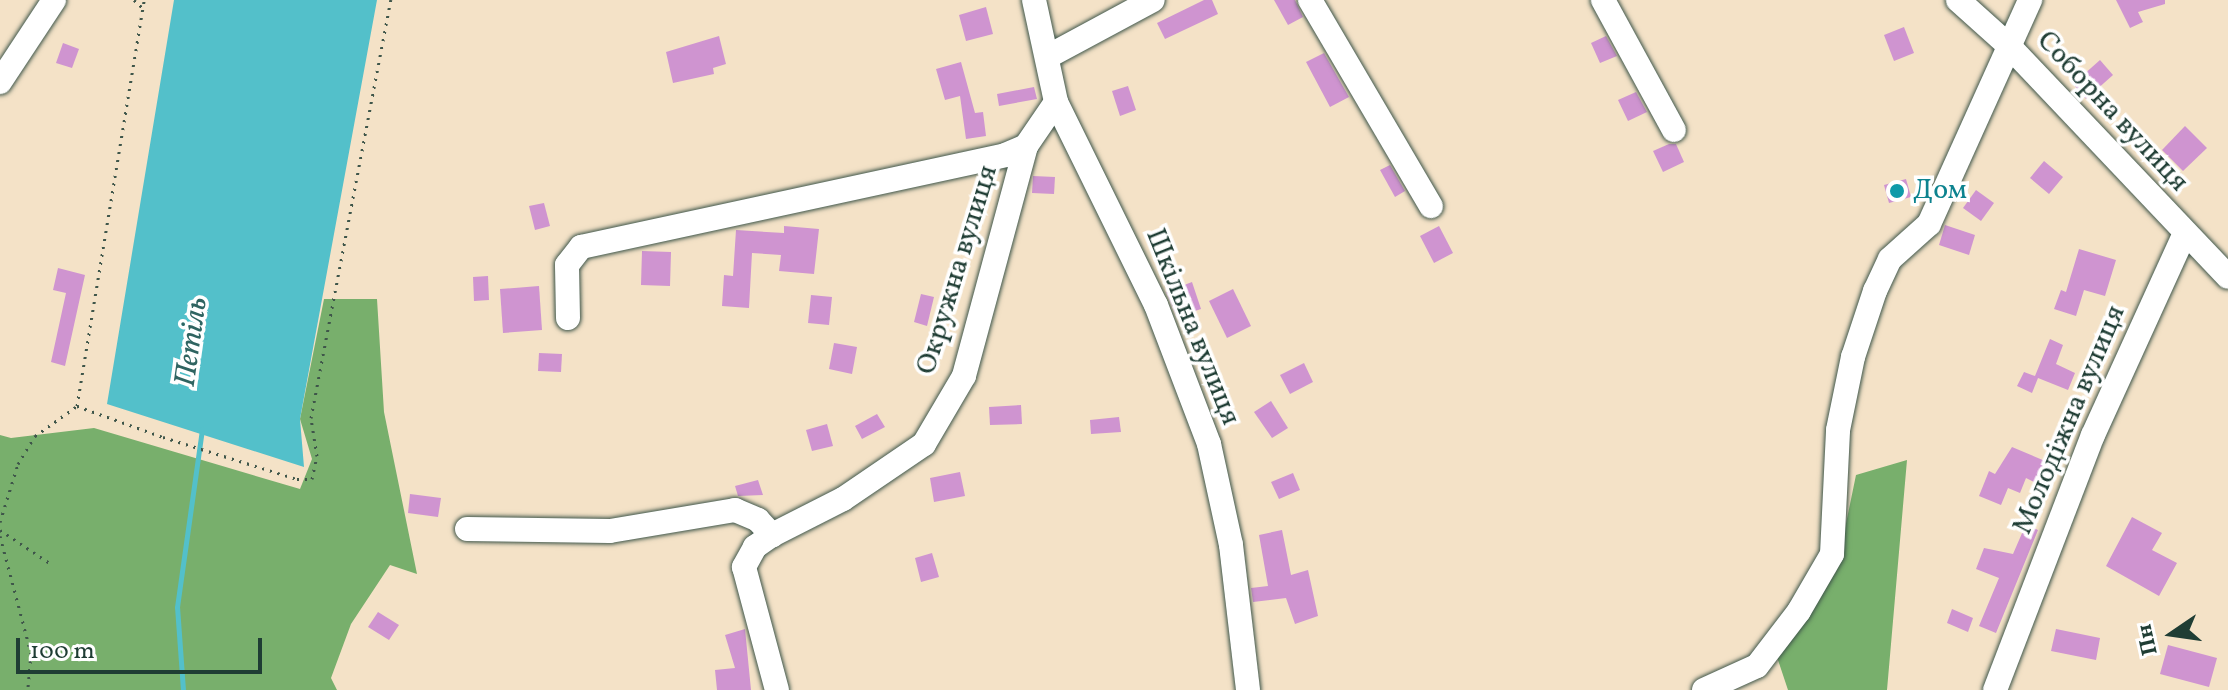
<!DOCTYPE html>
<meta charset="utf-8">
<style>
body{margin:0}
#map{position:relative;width:2228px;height:690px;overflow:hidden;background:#f4e2c7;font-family:Vollkorn,serif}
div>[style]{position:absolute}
.forest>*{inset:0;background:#78af6c}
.water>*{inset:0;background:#53c0ca}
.stream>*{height:5px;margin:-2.5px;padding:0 2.5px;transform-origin:2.5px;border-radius:2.5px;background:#53c0ca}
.building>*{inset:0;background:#cf94d0}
.path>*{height:3px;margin-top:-1.5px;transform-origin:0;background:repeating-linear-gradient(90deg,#3f564a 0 2px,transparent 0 8px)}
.roads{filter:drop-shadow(0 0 2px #3f564a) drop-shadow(0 0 2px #3f564a)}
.minor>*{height:24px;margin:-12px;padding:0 12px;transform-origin:12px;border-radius:12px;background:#fff}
.dots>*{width:22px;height:22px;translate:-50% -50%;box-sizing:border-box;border:4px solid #fff;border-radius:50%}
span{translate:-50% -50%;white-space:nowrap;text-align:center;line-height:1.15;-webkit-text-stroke:7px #fff;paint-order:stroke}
.street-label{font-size:28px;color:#1f3d34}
.culture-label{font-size:28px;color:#0d838f}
.left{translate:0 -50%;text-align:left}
.water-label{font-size:30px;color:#2f6461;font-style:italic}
.north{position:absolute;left:2132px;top:594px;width:80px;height:80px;-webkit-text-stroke:6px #fff;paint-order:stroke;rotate:257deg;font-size:22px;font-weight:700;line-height:32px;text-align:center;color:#1f3d34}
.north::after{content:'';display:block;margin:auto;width:28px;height:36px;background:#1f3d34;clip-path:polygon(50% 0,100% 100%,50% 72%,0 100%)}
.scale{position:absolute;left:16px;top:638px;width:246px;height:36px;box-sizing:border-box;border:4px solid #1f3d34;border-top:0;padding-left:10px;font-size:24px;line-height:28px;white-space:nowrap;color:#1f3d34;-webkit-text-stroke:6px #fff;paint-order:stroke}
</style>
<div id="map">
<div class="forest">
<i style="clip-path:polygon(324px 299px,377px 299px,384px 412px,417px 574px,390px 565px,351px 624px,331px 678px,337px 690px,0 690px,0 435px,11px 438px,94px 428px,300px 489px,312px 459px,300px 419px)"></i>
<i style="clip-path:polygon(1907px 460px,1887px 690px,1788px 690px,1775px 651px,1836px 572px,1856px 475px)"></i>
</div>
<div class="water">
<i style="clip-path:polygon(174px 0,377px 0,300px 419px,304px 467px,107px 404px)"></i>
</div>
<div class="stream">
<i style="left:183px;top:690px;width:83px;rotate:-94.1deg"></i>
<i style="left:177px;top:607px;width:180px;rotate:-82deg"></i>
</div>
<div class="building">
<i style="clip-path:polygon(1204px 0,1212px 0,1218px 14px,1165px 39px,1157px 23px)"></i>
<i style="clip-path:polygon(1274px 0,1295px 0,1303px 17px,1288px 25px)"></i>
<i style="clip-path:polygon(2116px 0,2165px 0,2165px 4px,2138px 12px,2143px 22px,2130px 28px)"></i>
<i style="clip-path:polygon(986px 7px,993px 34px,966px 41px,959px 15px)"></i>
<i style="clip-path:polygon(1904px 27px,1914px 53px,1894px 61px,1884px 35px)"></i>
<i style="clip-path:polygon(719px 36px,726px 64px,713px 68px,714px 74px,673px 83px,666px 52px)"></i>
<i style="clip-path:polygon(1606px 36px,1617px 56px,1600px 63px,1591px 43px)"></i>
<i style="clip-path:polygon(63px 43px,79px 49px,72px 68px,56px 63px)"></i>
<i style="clip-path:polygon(1324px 53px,1349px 97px,1330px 107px,1306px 62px)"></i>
<i style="clip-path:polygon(2100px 60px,2113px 75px,2086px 99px,2073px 84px)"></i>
<i style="clip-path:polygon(961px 62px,975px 113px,983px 112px,986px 136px,966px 139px,960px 96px,945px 100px,936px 69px)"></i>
<i style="clip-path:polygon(1128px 86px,1136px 110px,1120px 116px,1112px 91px)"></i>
<i style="clip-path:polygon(1034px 87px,1037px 99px,999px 106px,997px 94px)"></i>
<i style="clip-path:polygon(1636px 92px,1647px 112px,1628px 121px,1618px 100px)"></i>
<i style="clip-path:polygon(2185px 126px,2207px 148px,2183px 171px,2162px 150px)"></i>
<i style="clip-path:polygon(1669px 144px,1676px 144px,1684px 162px,1663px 172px,1653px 151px)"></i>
<i style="clip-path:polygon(2044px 161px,2063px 177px,2049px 194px,2030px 178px)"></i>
<i style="clip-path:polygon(1390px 165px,1405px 191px,1395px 197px,1380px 170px)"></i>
<i style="clip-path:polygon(1033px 176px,1055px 177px,1054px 194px,1032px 193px)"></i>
<i style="clip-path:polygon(1906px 179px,1911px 197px,1889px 203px,1884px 185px)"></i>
<i style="clip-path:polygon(1976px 190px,1994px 203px,1981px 221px,1963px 208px)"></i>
<i style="clip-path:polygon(544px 203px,550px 226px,535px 230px,529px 206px)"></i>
<i style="clip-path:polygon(1945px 225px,1975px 235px,1969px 255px,1939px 245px)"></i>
<i style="clip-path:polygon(784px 226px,819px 229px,814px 274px,779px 271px,781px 255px,752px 253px,749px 308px,722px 306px,724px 275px,733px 276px,736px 230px,784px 233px)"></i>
<i style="clip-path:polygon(1439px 226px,1453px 253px,1434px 263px,1420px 236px)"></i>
<i style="clip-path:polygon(2079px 249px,2116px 260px,2105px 296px,2084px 290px,2076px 316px,2054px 309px,2061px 290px,2066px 292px)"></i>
<i style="clip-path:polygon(642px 251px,671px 252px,670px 286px,641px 285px)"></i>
<i style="clip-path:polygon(58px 268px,85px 275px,65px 366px,51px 362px,66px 293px,53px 290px)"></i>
<i style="clip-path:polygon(488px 276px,489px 300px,474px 301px,473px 277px)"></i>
<i style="clip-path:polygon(1192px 282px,1201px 309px,1177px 317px,1166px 292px)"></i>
<i style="clip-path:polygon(539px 286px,542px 330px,503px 333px,500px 289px)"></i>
<i style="clip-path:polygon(1233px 289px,1251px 326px,1227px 338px,1209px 301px)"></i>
<i style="clip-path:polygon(921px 294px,934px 297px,927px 326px,914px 322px)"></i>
<i style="clip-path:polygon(811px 295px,832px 297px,829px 325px,808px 323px)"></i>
<i style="clip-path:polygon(2050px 339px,2063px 345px,2056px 364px,2075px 373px,2068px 390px,2038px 378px,2032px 393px,2017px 386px,2024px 372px,2035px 376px)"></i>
<i style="clip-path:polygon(834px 343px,857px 347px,852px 374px,829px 369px)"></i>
<i style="clip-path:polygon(539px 353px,562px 354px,561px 372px,538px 371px)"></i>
<i style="clip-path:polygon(1304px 363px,1313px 382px,1290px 394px,1280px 375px)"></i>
<i style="clip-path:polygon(1271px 401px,1288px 428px,1272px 438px,1254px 412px)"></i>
<i style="clip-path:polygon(1021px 405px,1022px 424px,990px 425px,989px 407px)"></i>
<i style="clip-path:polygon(877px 414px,885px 427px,862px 439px,855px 426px)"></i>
<i style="clip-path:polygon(1119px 417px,1121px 432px,1091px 434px,1090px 420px)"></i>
<i style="clip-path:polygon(827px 424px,833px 446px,812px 451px,806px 430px)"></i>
<i style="clip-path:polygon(2012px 447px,2045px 461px,2036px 483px,2026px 478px,2020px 493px,2008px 488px,2001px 505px,1979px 496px,1989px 471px,1995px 474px)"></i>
<i style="clip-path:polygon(960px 472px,965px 496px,934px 502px,930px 478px)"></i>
<i style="clip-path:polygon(1293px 473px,1300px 490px,1279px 499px,1271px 482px)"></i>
<i style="clip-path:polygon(758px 480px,763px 495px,738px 496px,735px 486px)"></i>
<i style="clip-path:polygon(410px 494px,441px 498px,438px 517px,408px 513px)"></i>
<i style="clip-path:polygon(2132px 517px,2162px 533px,2152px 550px,2177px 563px,2159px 596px,2106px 566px)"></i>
<i style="clip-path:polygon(2026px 524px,2038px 530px,1996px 633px,1979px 626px,1999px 578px,1976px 569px,1984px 548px,2013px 554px)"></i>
<i style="clip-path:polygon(1282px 530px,1291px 575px,1308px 570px,1318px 616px,1295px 624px,1286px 598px,1253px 602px,1251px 588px,1268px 586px,1259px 535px)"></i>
<i style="clip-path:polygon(932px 553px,939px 577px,921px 582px,915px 558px)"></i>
<i style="clip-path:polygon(1952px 609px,1973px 618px,1968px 632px,1947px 623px)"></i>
<i style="clip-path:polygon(378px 612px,399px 625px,389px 640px,368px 627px)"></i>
<i style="clip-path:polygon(745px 629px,751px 690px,717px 690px,715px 670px,735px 668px,725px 635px)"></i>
<i style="clip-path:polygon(2056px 629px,2100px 638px,2096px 660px,2051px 651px)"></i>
<i style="clip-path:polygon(2168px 645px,2217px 658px,2209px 687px,2160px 674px)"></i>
</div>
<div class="path">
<i style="left:134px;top:0;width:12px;rotate:42deg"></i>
<i style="left:77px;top:406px;width:91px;rotate:19.8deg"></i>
<i style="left:163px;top:437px;width:140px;rotate:17.4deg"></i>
<i style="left:297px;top:479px;width:15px"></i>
<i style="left:312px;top:479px;width:24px;rotate:-78deg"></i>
<i style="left:317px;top:456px;width:38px;rotate:-99deg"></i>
<i style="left:311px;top:418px;width:426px;rotate:-79.2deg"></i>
<i style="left:0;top:522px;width:61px;rotate:-72.8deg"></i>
<i style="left:18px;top:464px;width:33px;rotate:-59deg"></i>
<i style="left:35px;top:436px;width:52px;rotate:-35.5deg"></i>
<i style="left:77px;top:406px;width:411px;rotate:-80.6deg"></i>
<i style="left:0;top:530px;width:61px;rotate:33.7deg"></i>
<i style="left:0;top:536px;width:121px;rotate:75.2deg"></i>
<i style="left:31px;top:653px;width:37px;rotate:95deg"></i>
</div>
<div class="roads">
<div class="minor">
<i style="left:1034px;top:0;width:104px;rotate:77.8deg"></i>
<i style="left:1056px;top:102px;width:226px;rotate:63.8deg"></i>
<i style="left:1156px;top:305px;width:149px;rotate:69.1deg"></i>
<i style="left:1209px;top:444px;width:103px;rotate:77.7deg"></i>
<i style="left:1231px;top:545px;width:146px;rotate:83.3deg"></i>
<i style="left:1310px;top:0;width:239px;rotate:59.6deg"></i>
<i style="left:1603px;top:0;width:148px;rotate:61.4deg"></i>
<i style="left:1958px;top:0;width:69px;rotate:42deg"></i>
<i style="left:2009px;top:46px;width:318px;rotate:46.5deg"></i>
<i style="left:1047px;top:57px;width:120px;rotate:-28.3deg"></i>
<i style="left:0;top:82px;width:98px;rotate:-56.6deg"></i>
<i style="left:1026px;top:146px;width:53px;rotate:-55.7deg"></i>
<i style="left:568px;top:318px;width:53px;rotate:-91.1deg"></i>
<i style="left:567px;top:265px;width:23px;rotate:-52deg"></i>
<i style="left:581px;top:247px;width:434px;rotate:-12.2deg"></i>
<i style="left:1005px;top:155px;width:23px;rotate:-23deg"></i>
<i style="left:1026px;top:146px;width:238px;rotate:105.1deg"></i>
<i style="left:964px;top:376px;width:79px;rotate:120.5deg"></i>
<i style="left:924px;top:444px;width:98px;rotate:145.8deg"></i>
<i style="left:843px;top:499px;width:80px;rotate:153.1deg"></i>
<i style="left:772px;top:535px;width:21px;rotate:145deg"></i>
<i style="left:755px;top:547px;width:23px;rotate:119deg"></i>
<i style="left:744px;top:567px;width:127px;rotate:75deg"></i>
<i style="left:467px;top:529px;width:143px;rotate:0.8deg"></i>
<i style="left:610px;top:531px;width:127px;rotate:-9.5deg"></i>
<i style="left:735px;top:510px;width:25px;rotate:23deg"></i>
<i style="left:758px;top:520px;width:21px;rotate:47deg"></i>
<i style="left:1704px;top:690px;width:58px;rotate:-24.4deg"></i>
<i style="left:1757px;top:666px;width:69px;rotate:-52.6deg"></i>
<i style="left:1799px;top:611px;width:66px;rotate:-59.9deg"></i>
<i style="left:1832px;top:554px;width:124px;rotate:-87.2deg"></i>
<i style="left:1838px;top:430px;width:75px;rotate:-78.4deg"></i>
<i style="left:1853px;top:357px;width:70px;rotate:-71.6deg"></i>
<i style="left:1875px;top:291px;width:35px;rotate:-65deg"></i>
<i style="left:1890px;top:259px;width:52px;rotate:-41.9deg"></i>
<i style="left:1929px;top:224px;width:246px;rotate:-65.7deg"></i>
<i style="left:1995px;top:690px;width:273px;rotate:-69deg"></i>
<i style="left:2093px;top:435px;width:222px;rotate:-65.5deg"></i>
</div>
</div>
<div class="dots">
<i style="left:1897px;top:191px;background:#0f9aa8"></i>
</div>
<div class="street-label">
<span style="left:2112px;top:112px;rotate:47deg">Соборна вулиця</span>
<span style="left:958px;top:270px;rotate:-73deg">Окружна вулиця</span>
<span style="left:1192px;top:327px;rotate:68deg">Шкільна вулиця</span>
<span style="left:2070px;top:420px;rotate:-67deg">Молодіжна вулиця</span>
</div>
<div class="culture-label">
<span class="left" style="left:1913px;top:191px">Дом</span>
</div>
<div class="water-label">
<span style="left:192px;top:342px;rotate:-82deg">Петіль</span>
</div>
<div class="north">Пн</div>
<div class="scale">100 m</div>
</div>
